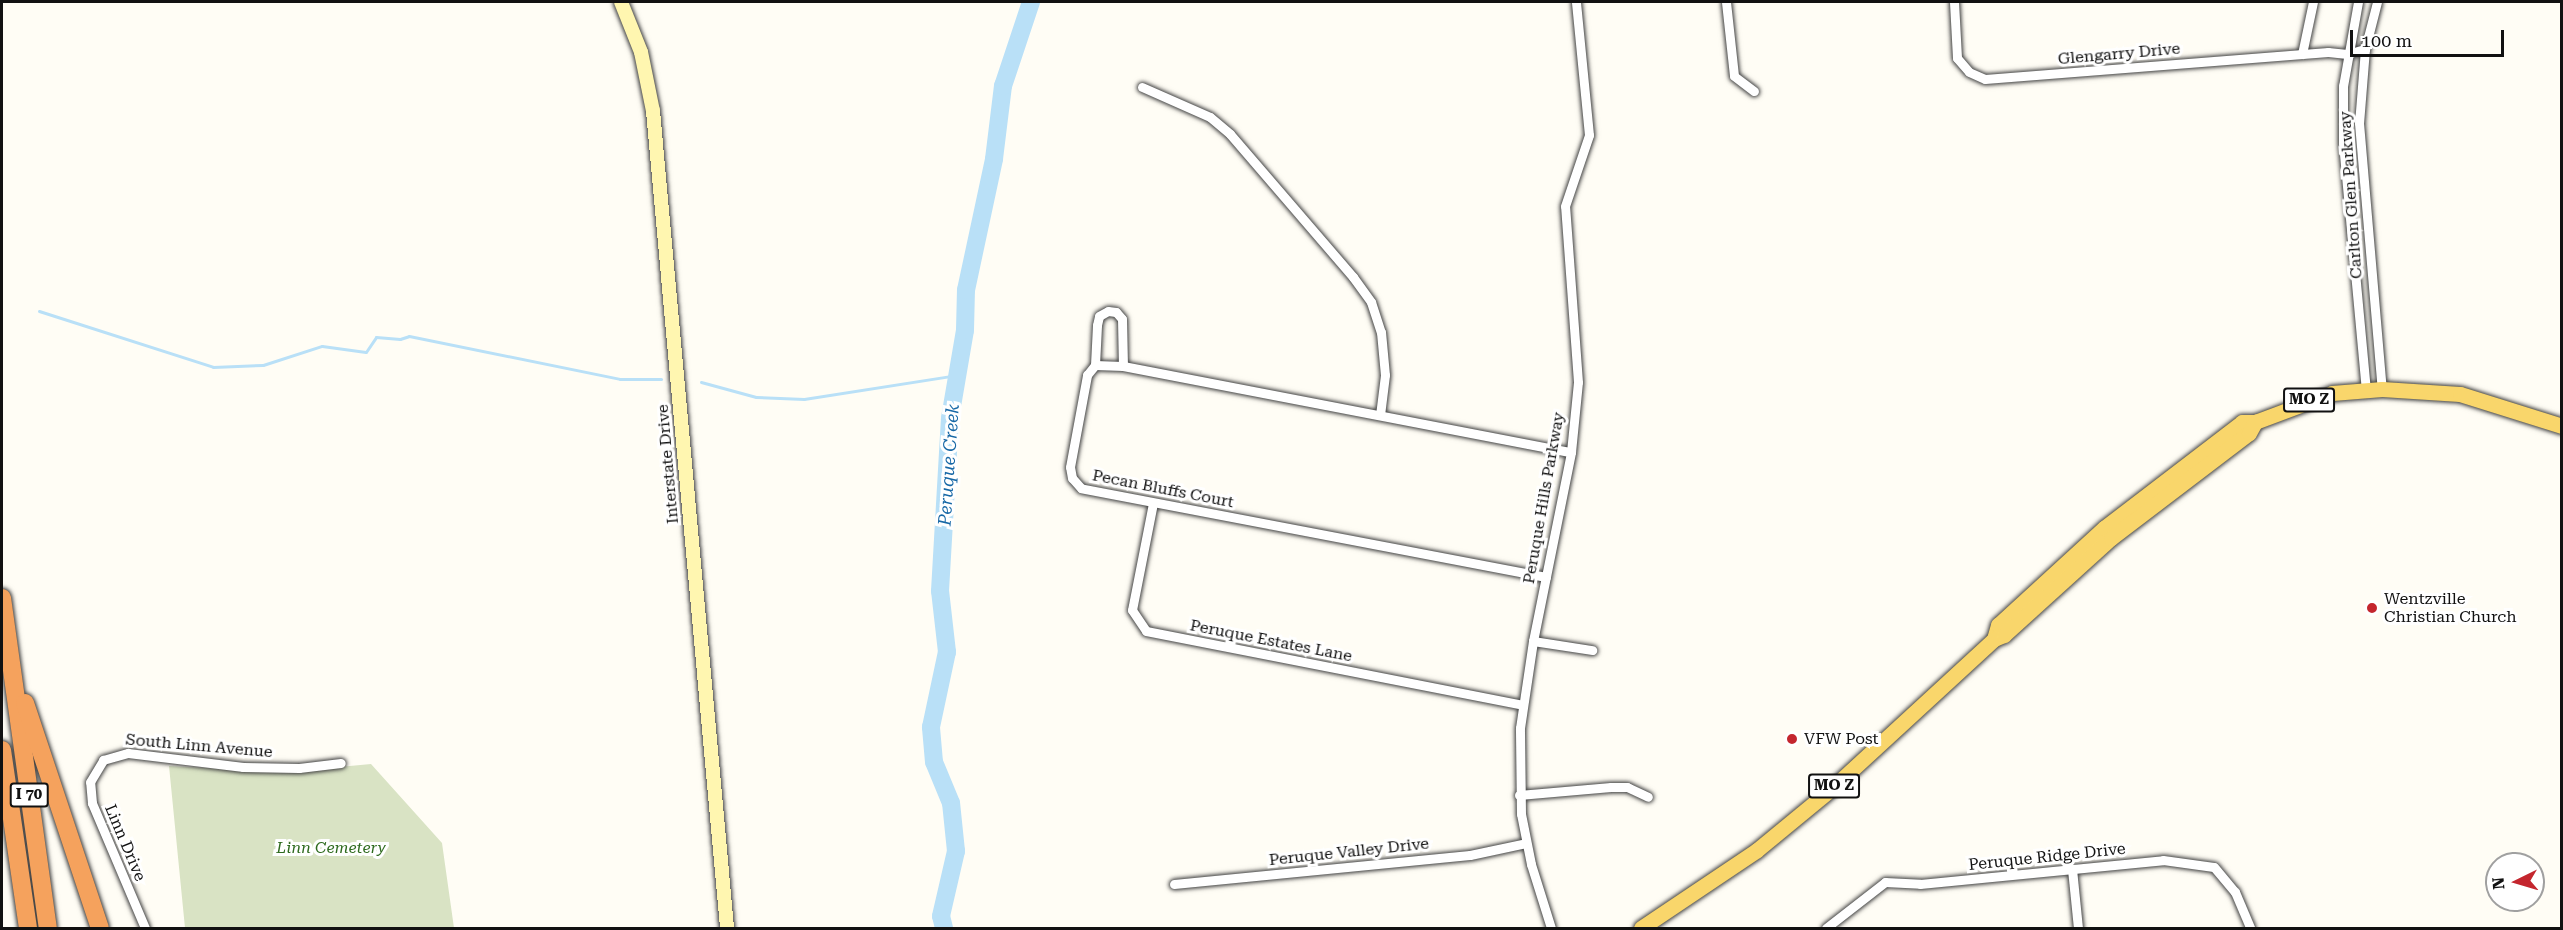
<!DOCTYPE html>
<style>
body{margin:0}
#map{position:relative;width:2563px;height:930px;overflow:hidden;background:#fffdf5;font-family:"Roboto Serif",serif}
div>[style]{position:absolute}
.cemetery>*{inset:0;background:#d9e3c4}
.stream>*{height:3px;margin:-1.5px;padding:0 1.5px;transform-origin:1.5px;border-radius:1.5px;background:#b9e0f7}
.river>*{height:18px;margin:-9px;padding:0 9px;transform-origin:9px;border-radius:9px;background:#b9e0f7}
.roads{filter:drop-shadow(0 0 2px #444) drop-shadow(0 0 2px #444)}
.street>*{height:9px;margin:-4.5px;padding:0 4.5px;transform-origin:4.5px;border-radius:4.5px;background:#fff}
.secondary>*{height:14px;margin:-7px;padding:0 7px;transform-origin:7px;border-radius:7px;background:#fff6b0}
.primary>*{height:15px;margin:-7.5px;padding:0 7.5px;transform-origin:7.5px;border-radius:7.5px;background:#f9d66b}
.highway>*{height:18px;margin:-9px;padding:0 9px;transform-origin:9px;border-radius:9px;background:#f5a25d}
.dots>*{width:16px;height:16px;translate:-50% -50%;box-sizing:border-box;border:3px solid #fff;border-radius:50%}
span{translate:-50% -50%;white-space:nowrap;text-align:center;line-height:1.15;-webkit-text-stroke:6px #fff;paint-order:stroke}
.shield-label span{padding:2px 4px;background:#fff;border:2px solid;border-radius:4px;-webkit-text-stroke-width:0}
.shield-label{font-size:15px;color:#111;font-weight:700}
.street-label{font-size:16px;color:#111}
.poi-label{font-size:16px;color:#111}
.left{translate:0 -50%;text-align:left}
.park-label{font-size:16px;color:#2f6b1f;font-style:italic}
.water-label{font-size:18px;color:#1768a6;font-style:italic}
.frame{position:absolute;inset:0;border:3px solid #111;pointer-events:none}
.north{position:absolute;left:2485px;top:852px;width:60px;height:60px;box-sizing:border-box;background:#fff;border:2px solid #a0a0a0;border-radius:50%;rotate:265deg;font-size:16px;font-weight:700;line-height:24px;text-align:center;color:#111}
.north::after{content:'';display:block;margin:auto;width:21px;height:27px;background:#c4262e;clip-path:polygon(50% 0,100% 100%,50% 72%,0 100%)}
.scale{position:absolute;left:2350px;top:30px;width:154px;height:27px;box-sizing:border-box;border:3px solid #111;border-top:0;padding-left:8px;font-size:18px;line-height:21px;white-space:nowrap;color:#111;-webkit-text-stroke:4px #fff;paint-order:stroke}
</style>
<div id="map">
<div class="cemetery">
<i style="clip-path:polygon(371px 764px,442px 843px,454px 928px,185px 928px,169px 766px,286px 772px)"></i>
</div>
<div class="stream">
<i style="left:39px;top:311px;width:183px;rotate:17.8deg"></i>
<i style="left:213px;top:367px;width:50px;rotate:-2.3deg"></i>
<i style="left:263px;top:365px;width:62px;rotate:-17.9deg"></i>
<i style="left:322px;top:346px;width:44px;rotate:7.8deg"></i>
<i style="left:366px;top:352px;width:18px;rotate:-56deg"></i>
<i style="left:376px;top:337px;width:24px;rotate:5deg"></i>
<i style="left:400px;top:339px;width:9px;rotate:-18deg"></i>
<i style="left:409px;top:336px;width:215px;rotate:11.5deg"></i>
<i style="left:620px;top:379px;width:41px"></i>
<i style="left:701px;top:382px;width:57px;rotate:15.3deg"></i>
<i style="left:756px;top:397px;width:48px;rotate:2.4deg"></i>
<i style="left:804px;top:399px;width:156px;rotate:-8.9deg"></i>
</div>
<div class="river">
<i style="left:944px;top:928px;width:12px;rotate:-104deg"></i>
<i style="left:941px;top:916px;width:67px;rotate:-77deg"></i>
<i style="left:956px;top:851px;width:48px;rotate:-95.9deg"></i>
<i style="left:951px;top:803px;width:44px;rotate:-112.5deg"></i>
<i style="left:934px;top:762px;width:35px;rotate:-95deg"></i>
<i style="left:931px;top:727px;width:77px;rotate:-78deg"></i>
<i style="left:947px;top:652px;width:61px;rotate:-96.5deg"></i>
<i style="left:940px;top:591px;width:173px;rotate:-86.7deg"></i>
<i style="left:950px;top:418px;width:89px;rotate:-80.3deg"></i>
<i style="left:965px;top:330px;width:40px;rotate:-88.6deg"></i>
<i style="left:966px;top:290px;width:134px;rotate:-77.9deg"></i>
<i style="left:994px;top:159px;width:74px;rotate:-83deg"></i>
<i style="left:1003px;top:86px;width:89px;rotate:-71.6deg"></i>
</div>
<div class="roads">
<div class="street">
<i style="left:1726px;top:2px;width:74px;rotate:83.8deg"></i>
<i style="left:1734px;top:76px;width:25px;rotate:37deg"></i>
<i style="left:1954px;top:2px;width:56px;rotate:86.9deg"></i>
<i style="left:1957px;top:58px;width:18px;rotate:49deg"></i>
<i style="left:1969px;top:72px;width:17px;rotate:24deg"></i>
<i style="left:1985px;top:79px;width:344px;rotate:-4.5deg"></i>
<i style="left:2328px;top:52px;width:19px;rotate:6deg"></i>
<i style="left:2347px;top:54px;width:19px;rotate:-16deg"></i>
<i style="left:2358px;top:2px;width:85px;rotate:100.1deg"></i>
<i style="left:2343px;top:86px;width:57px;rotate:90deg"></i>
<i style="left:2343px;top:143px;width:247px;rotate:84.7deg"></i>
<i style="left:2377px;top:2px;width:49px;rotate:104.3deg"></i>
<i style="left:2365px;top:49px;width:74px;rotate:94.6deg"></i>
<i style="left:2359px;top:123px;width:267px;rotate:85.1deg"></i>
<i style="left:2302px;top:54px;width:53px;rotate:-78.1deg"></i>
<i style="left:1142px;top:87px;width:74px;rotate:23.8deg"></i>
<i style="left:1210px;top:117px;width:26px;rotate:40deg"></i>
<i style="left:1230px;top:134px;width:189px;rotate:49.3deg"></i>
<i style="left:1353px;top:277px;width:31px;rotate:54deg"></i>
<i style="left:1371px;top:302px;width:32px;rotate:72deg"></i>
<i style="left:1381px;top:332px;width:43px;rotate:84.7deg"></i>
<i style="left:1385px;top:375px;width:40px;rotate:97.1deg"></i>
<i style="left:1095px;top:365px;width:40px;rotate:-87.1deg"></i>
<i style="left:1097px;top:325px;width:9px;rotate:-77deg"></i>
<i style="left:1099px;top:316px;width:10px;rotate:-29deg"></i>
<i style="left:1108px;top:311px;width:8px;rotate:7deg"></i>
<i style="left:1116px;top:312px;width:9px;rotate:49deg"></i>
<i style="left:1122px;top:319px;width:47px;rotate:88.8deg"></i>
<i style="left:1153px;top:503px;width:109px;rotate:101.1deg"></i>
<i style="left:1132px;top:610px;width:25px;rotate:56deg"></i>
<i style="left:1146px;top:631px;width:384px;rotate:11.1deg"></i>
<i style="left:1546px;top:577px;width:473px;rotate:-169.2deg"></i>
<i style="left:1081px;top:488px;width:13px;rotate:-132deg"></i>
<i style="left:1072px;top:478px;width:11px;rotate:-100deg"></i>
<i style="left:1070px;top:467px;width:94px;rotate:-79.5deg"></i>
<i style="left:1087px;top:375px;width:13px;rotate:-51deg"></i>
<i style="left:1095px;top:365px;width:28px;rotate:2deg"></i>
<i style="left:1123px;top:366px;width:456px;rotate:10.9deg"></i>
<i style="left:1533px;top:641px;width:60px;rotate:8.7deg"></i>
<i style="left:1519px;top:795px;width:92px;rotate:-5deg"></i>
<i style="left:1611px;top:787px;width:16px"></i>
<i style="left:1627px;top:787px;width:23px;rotate:25deg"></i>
<i style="left:2072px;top:869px;width:59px;rotate:84.2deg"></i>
<i style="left:1174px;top:884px;width:297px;rotate:-5.6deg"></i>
<i style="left:1470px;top:855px;width:57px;rotate:-12.1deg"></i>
<i style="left:145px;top:928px;width:136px;rotate:-113deg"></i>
<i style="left:92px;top:803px;width:21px;rotate:-95deg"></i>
<i style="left:90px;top:782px;width:26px;rotate:-59deg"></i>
<i style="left:103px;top:760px;width:26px;rotate:-16deg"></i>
<i style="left:128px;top:753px;width:116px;rotate:6.9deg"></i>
<i style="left:243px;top:767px;width:56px;rotate:1deg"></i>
<i style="left:299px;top:768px;width:42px;rotate:-6.8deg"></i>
<i style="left:1551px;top:928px;width:67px;rotate:-107.4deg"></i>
<i style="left:1531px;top:864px;width:51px;rotate:-101.3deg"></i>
<i style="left:1521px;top:814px;width:86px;rotate:-90.7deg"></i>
<i style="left:1520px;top:728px;width:88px;rotate:-81.5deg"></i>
<i style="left:1533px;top:641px;width:193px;rotate:-78.6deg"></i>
<i style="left:1571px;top:452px;width:70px;rotate:-84.3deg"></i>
<i style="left:1578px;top:382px;width:176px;rotate:-94.2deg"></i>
<i style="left:1565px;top:206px;width:75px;rotate:-71.3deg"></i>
<i style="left:1589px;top:135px;width:134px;rotate:-95.6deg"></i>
<i style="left:1826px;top:928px;width:75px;rotate:-37.9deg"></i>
<i style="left:1885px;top:882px;width:35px;rotate:3deg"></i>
<i style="left:1920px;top:884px;width:244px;rotate:-5.6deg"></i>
<i style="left:2163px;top:860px;width:51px;rotate:7.8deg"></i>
<i style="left:2214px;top:867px;width:33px;rotate:50deg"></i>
<i style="left:2235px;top:892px;width:39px;rotate:67deg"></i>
</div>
<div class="secondary">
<i style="left:621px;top:2px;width:54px;rotate:68.2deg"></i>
<i style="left:641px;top:52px;width:60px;rotate:78.5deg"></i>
<i style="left:653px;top:111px;width:820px;rotate:84.82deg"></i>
</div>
<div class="primary">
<i style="left:1994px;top:639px;width:15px;rotate:-74deg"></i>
<i style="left:1998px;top:625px;width:144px;rotate:-42.5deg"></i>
<i style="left:2104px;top:528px;width:174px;rotate:-37.5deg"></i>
<i style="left:2242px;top:422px;width:13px"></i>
<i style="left:2255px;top:422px;width:82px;rotate:-20.6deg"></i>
<i style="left:2332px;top:393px;width:50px;rotate:-4.6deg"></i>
<i style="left:2382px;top:389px;width:78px;rotate:3.7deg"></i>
<i style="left:2460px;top:394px;width:107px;rotate:17.4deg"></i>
<i style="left:1641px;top:928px;width:140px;rotate:-33.9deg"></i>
<i style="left:1757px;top:850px;width:96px;rotate:-39.5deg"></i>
<i style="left:1831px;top:789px;width:222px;rotate:-42.6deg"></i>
<i style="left:1994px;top:639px;width:11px;rotate:-22deg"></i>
<i style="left:2004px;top:635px;width:144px;rotate:-42.2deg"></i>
<i style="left:2111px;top:538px;width:173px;rotate:-37.3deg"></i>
<i style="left:2249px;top:433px;width:13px;rotate:-61deg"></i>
</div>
<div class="highway">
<i style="left:2px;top:598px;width:333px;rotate:82.1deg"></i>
<i style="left:25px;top:703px;width:237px;rotate:71.6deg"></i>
<i style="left:2px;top:750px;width:180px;rotate:81.7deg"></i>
</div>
</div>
<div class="dots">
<i style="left:2372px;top:608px;background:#c4262e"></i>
<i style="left:1792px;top:739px;background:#c4262e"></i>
</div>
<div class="shield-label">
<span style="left:2309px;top:400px">MO Z</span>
<span style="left:1834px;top:786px">MO Z</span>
<span style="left:29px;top:795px">I 70</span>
</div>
<div class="street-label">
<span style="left:2119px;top:54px;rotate:-5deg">Glengarry Drive</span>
<span style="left:2351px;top:195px;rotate:-94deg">Carlton Glen Parkway</span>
<span style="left:668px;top:464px;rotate:-95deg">Interstate Drive</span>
<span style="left:1163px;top:489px;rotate:11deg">Pecan Bluffs Court</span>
<span style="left:1544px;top:498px;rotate:-80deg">Peruque Hills Parkway</span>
<span style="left:1271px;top:641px;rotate:11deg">Peruque Estates Lane</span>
<span style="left:199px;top:746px;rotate:5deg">South Linn Avenue</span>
<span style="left:125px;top:843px;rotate:67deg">Linn Drive</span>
<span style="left:1349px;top:852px;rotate:-6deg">Peruque Valley Drive</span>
<span style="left:2047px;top:857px;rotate:-6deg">Peruque Ridge Drive</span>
</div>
<div class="poi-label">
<span class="left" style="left:2384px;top:608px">Wentzville<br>Christian Church</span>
<span class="left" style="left:1804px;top:739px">VFW Post</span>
</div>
<div class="park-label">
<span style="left:331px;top:848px">Linn Cemetery</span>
</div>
<div class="water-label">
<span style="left:949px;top:465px;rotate:-86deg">Peruque Creek</span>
</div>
<div class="frame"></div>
<div class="north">N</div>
<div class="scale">100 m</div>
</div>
